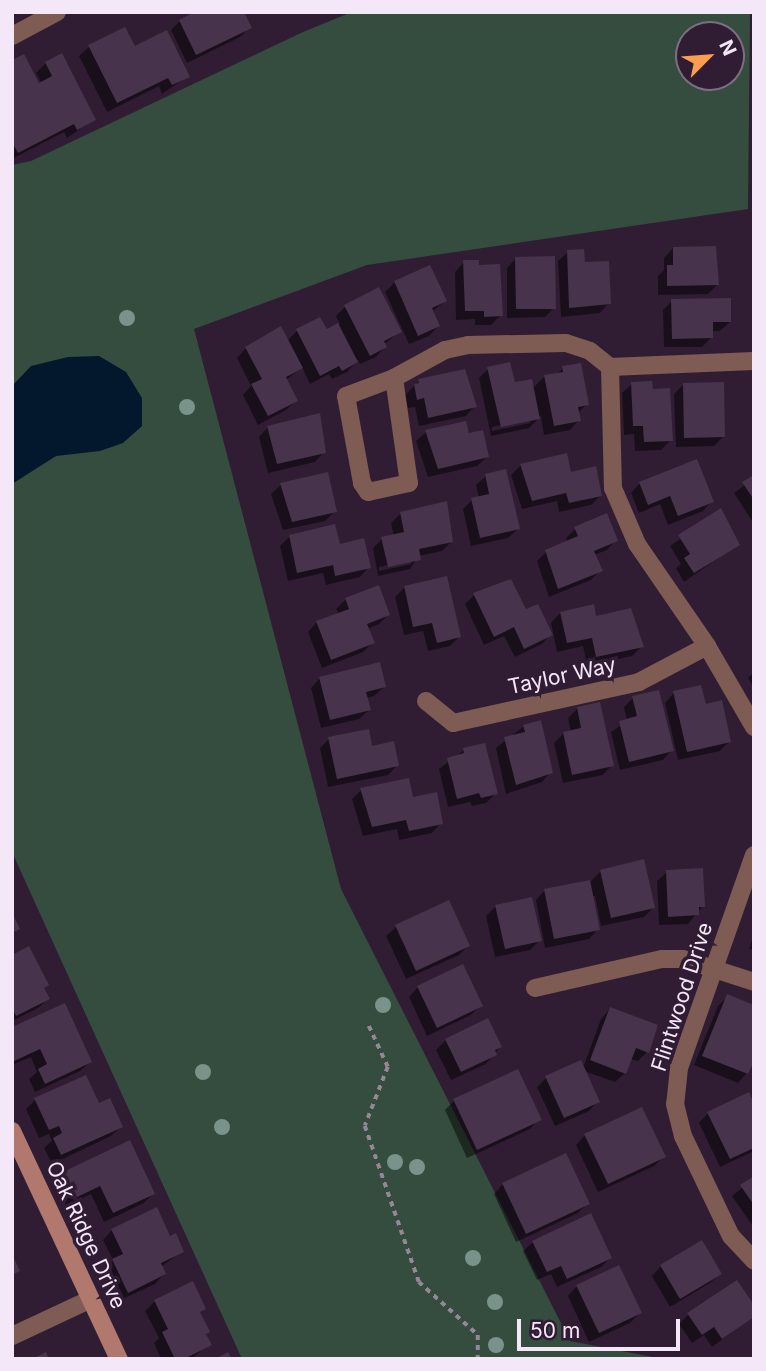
<!DOCTYPE html>
<style>
body{margin:0}
#map{position:relative;width:766px;height:1371px;overflow:hidden;background:#301d33;font-family:Inter,sans-serif}
div>[style]{position:absolute}
.green>*{inset:0;background:#344d3f}
.water>*{inset:0;background:#03182c}
.shadow>*{inset:0;background:#0007}
.building>*{inset:0;background:#47334b}
.path>*{height:3.5px;margin-top:-1.75px;transform-origin:0;background:repeating-linear-gradient(90deg,#958698 0 5px,transparent 0 10px)}
.street>*{height:18px;margin:-9px;padding:0 9px;transform-origin:9px;border-radius:9px;background:#7e5b53}
.secondary>*{height:18px;margin:-9px;padding:0 9px;transform-origin:9px;border-radius:9px;background:#b1786d}
.trees>*{width:16px;height:16px;margin:-8px;border-radius:50%;background:#79938a}
span{translate:-50% -50%;white-space:nowrap;text-align:center;line-height:1.15;-webkit-text-stroke:7px #301d33;paint-order:stroke}
.street-label{font-size:21px;color:#f4e7f7}
.frame{position:absolute;inset:0;border:14px solid #f4e7f7;pointer-events:none}
.north{position:absolute;left:675px;top:21px;width:70px;height:70px;box-sizing:border-box;background:#301d33;border:2px solid #7e6e81;border-radius:50%;rotate:65deg;font-size:19px;font-weight:700;line-height:28px;text-align:center;color:#f4e7f7}
.north::after{content:'';display:block;margin:auto;width:24px;height:32px;background:#fa9f4f;clip-path:polygon(50% 0,100% 100%,50% 72%,0 100%)}
.scale{position:absolute;left:517px;top:1319px;width:163px;height:32px;box-sizing:border-box;border:4px solid #f4e7f7;border-top:0;padding-left:9px;font-size:21px;line-height:24px;white-space:nowrap;color:#f4e7f7;-webkit-text-stroke:5px #301d33;paint-order:stroke}
</style>
<div id="map">
<div class="green">
<i style="clip-path:polygon(evenodd,352px 12px,750px 12px,748px 209px,367px 265px,194px 329px,341px 889px,570px 1341px,663px 1359px,242px 1359px,12px 852px,12px 165px,31px 161px,303px 32px,352px 12px,689px 35px,731px 35px,731px 77px,689px 77px,689px 35px)"></i>
</div>
<div class="water">
<i style="clip-path:polygon(99px 356px,126px 372px,142px 398px,142px 426px,123px 443px,100px 451px,56px 456px,12px 484px,12px 386px,31px 366px,68px 357px)"></i>
</div>
<div class="shadow">
<i style="clip-path:polygon(180px 21px,250px 27px,240px 37px,187px 63px,171px 30px)"></i>
<i style="clip-path:polygon(124px 29px,134px 48px,188px 76px,162px 94px,159px 86px,107px 112px,79px 56px,89px 47px)"></i>
<i style="clip-path:polygon(12px 62px,38px 86px,42px 84px,36px 73px,46px 63px,94px 119px,67px 138px,64px 132px,12px 159px)"></i>
<i style="clip-path:polygon(673px 248px,717px 285px,708px 294px,658px 295px,658px 276px,664px 270px,664px 258px)"></i>
<i style="clip-path:polygon(568px 252px,583px 264px,609px 303px,600px 313px,561px 317px,558px 261px)"></i>
<i style="clip-path:polygon(516px 258px,554px 308px,545px 317px,507px 318px,507px 268px)"></i>
<i style="clip-path:polygon(464px 262px,501px 315px,491px 325px,475px 325px,475px 319px,456px 320px,455px 272px)"></i>
<i style="clip-path:polygon(395px 282px,445px 301px,432px 312px,438px 326px,429px 336px,409px 344px,385px 292px)"></i>
<i style="clip-path:polygon(672px 301px,730px 322px,720px 331px,711px 331px,712px 337px,702px 347px,664px 347px,663px 310px)"></i>
<i style="clip-path:polygon(345px 307px,400px 332px,384px 344px,385px 347px,376px 357px,360px 364px,358px 360px,347px 372px,332px 379px,329px 374px,310px 384px,302px 367px,285px 381px,296px 401px,286px 410px,258px 425px,243px 395px,251px 386px,237px 358px,246px 348px,287px 341px,297px 331px,326px 332px,340px 324px,336px 316px)"></i>
<i style="clip-path:polygon(evenodd,563px 368px,587px 404px,578px 413px,579px 420px,570px 430px,544px 435px,541px 416px,529px 428px,491px 436px,479px 378px,488px 369px,513px 385px,532px 389px,544px 377px,556px 375px,563px 368px,530px 419px,530px 423px,492px 431px,492px 427px,530px 419px)"></i>
<i style="clip-path:polygon(419px 381px,475px 406px,466px 416px,419px 426px,415px 407px,408px 408px,405px 395px)"></i>
<i style="clip-path:polygon(632px 384px,671px 440px,661px 450px,635px 451px,634px 434px,624px 435px,622px 393px)"></i>
<i style="clip-path:polygon(684px 384px,724px 436px,714px 446px,676px 447px,674px 394px)"></i>
<i style="clip-path:polygon(465px 423px,467px 435px,487px 457px,477px 466px,428px 477px,416px 441px,426px 432px)"></i>
<i style="clip-path:polygon(268px 427px,324px 452px,315px 462px,268px 473px,259px 437px)"></i>
<i style="clip-path:polygon(521px 465px,570px 474px,601px 495px,591px 505px,559px 512px,557px 501px,522px 509px,511px 475px)"></i>
<i style="clip-path:polygon(486px 476px,518px 529px,508px 538px,471px 546px,463px 509px,472px 500px,479px 498px,476px 485px)"></i>
<i style="clip-path:polygon(754px 478px,754px 524px,734px 493px)"></i>
<i style="clip-path:polygon(640px 483px,712px 501px,703px 511px,668px 525px,660px 504px,639px 513px,631px 493px)"></i>
<i style="clip-path:polygon(281px 485px,335px 511px,325px 521px,283px 530px,271px 494px)"></i>
<i style="clip-path:polygon(721px 511px,737px 545px,684px 582px,676px 568px,681px 564px,670px 546px)"></i>
<i style="clip-path:polygon(evenodd,401px 513px,451px 542px,442px 551px,418px 556px,410px 569px,378px 576px,373px 548px,382px 539px,394px 536px,391px 523px,401px 513px,411px 560px,411px 564px,379px 571px,379px 567px,411px 560px)"></i>
<i style="clip-path:polygon(575px 529px,616px 540px,607px 550px,594px 555px,601px 570px,591px 580px,549px 597px,537px 561px,546px 552px,568px 543px,566px 538px)"></i>
<i style="clip-path:polygon(289px 537px,339px 546px,369px 567px,360px 577px,326px 585px,323px 573px,288px 581px,280px 546px)"></i>
<i style="clip-path:polygon(510px 581px,525px 612px,551px 634px,542px 644px,515px 657px,504px 636px,484px 645px,465px 604px,474px 595px)"></i>
<i style="clip-path:polygon(405px 587px,459px 637px,450px 646px,428px 651px,423px 631px,404px 635px,395px 597px)"></i>
<i style="clip-path:polygon(346px 599px,388px 615px,379px 624px,367px 629px,372px 643px,363px 652px,322px 668px,308px 632px,317px 622px,339px 614px,336px 609px)"></i>
<i style="clip-path:polygon(560px 613px,595px 618px,642px 646px,632px 656px,587px 666px,583px 646px,557px 652px,551px 623px)"></i>
<i style="clip-path:polygon(754px 672px,754px 689px,748px 678px)"></i>
<i style="clip-path:polygon(320px 678px,384px 687px,374px 696px,366px 698px,369px 710px,359px 719px,321px 728px,311px 688px)"></i>
<i style="clip-path:polygon(674px 693px,729px 742px,720px 751px,678px 760px,665px 703px)"></i>
<i style="clip-path:polygon(633px 698px,672px 750px,663px 760px,620px 770px,611px 732px,627px 721px,624px 707px)"></i>
<i style="clip-path:polygon(578px 708px,612px 765px,603px 775px,563px 783px,554px 743px,564px 733px,571px 732px,568px 718px)"></i>
<i style="clip-path:polygon(524px 726px,551px 772px,542px 782px,506px 794px,496px 748px)"></i>
<i style="clip-path:polygon(329px 739px,371px 748px,397px 766px,388px 775px,328px 787px,320px 748px)"></i>
<i style="clip-path:polygon(464px 750px,496px 793px,486px 803px,472px 806px,470px 802px,448px 807px,439px 769px)"></i>
<i style="clip-path:polygon(361px 790px,412px 799px,441px 823px,432px 833px,399px 840px,397px 829px,363px 836px,352px 799px)"></i>
<i style="clip-path:polygon(601px 871px,654px 907px,644px 917px,601px 926px,595px 896px,591px 896px,598px 929px,589px 939px,545px 948px,536px 900px,545px 890px,589px 883px)"></i>
<i style="clip-path:polygon(667px 872px,703px 906px,688px 924px,659px 925px,657px 881px)"></i>
<i style="clip-path:polygon(448px 902px,468px 946px,459px 955px,406px 979px,386px 936px,396px 927px)"></i>
<i style="clip-path:polygon(496px 906px,540px 940px,530px 950px,495px 957px,486px 916px)"></i>
<i style="clip-path:polygon(754px 934px,754px 950px,749px 949px)"></i>
<i style="clip-path:polygon(12px 957px,43px 989px,48px 999px,38px 1008px,12px 1021px)"></i>
<i style="clip-path:polygon(418px 987px,481px 1005px,471px 1015px,427px 1036px,409px 997px)"></i>
<i style="clip-path:polygon(728px 996px,747px 1073px,738px 1083px,694px 1065px,718px 1006px)"></i>
<i style="clip-path:polygon(610px 1009px,647px 1052px,638px 1061px,630px 1059px,625px 1073px,615px 1082px,584px 1071px,598px 1101px,589px 1111px,555px 1126px,537px 1087px,546px 1078px,583px 1068px,601px 1019px)"></i>
<i style="clip-path:polygon(12px 1029px,90px 1062px,80px 1071px,35px 1092px,29px 1079px,37px 1072px,31px 1057px,12px 1065px)"></i>
<i style="clip-path:polygon(446px 1040px,500px 1047px,486px 1064px,451px 1080px,436px 1050px)"></i>
<i style="clip-path:polygon(35px 1100px,98px 1106px,121px 1127px,111px 1136px,52px 1164px,44px 1148px,52px 1141px,49px 1134px,39px 1138px,26px 1109px)"></i>
<i style="clip-path:polygon(454px 1101px,539px 1119px,530px 1129px,467px 1158px,445px 1110px)"></i>
<i style="clip-path:polygon(754px 1107px,754px 1151px,720px 1167px,699px 1123px,708px 1113px)"></i>
<i style="clip-path:polygon(585px 1135px,664px 1156px,654px 1166px,598px 1192px,576px 1145px)"></i>
<i style="clip-path:polygon(64px 1173px,153px 1194px,144px 1203px,104px 1222px,91px 1194px,66px 1206px,54px 1183px)"></i>
<i style="clip-path:polygon(754px 1178px,754px 1228px,732px 1196px)"></i>
<i style="clip-path:polygon(503px 1184px,588px 1203px,578px 1213px,516px 1242px,494px 1194px)"></i>
<i style="clip-path:polygon(112px 1230px,169px 1238px,182px 1251px,161px 1267px,164px 1274px,155px 1284px,118px 1301px,103px 1270px,113px 1260px,103px 1240px)"></i>
<i style="clip-path:polygon(533px 1242px,610px 1258px,601px 1267px,557px 1287px,551px 1274px,537px 1280px,523px 1251px)"></i>
<i style="clip-path:polygon(661px 1266px,720px 1274px,710px 1283px,670px 1307px,652px 1276px)"></i>
<i style="clip-path:polygon(577px 1286px,640px 1313px,630px 1323px,589px 1342px,568px 1296px)"></i>
<i style="clip-path:polygon(155px 1301px,204px 1308px,199px 1313px,210px 1344px,191px 1359px,161px 1359px,154px 1343px,159px 1338px,145px 1311px)"></i>
<i style="clip-path:polygon(688px 1315px,754px 1316px,712px 1347px,704px 1335px,692px 1343px,679px 1324px)"></i>
</div>
<div class="building">
<i style="clip-path:polygon(194px 12px,244px 12px,252px 28px,196px 55px,179px 20px)"></i>
<i style="clip-path:polygon(125px 27px,135px 46px,167px 30px,190px 77px,172px 85px,168px 78px,117px 103px,88px 45px)"></i>
<i style="clip-path:polygon(62px 53px,96px 120px,77px 130px,74px 124px,18px 153px,12px 142px,12px 60px,24px 54px,39px 83px,52px 76px,45px 62px)"></i>
<i style="clip-path:polygon(716px 246px,719px 285px,667px 286px,667px 265px,673px 265px,673px 247px)"></i>
<i style="clip-path:polygon(584px 249px,585px 262px,609px 261px,611px 304px,569px 308px,567px 250px)"></i>
<i style="clip-path:polygon(555px 256px,556px 309px,516px 309px,515px 257px)"></i>
<i style="clip-path:polygon(463px 260px,479px 260px,479px 265px,500px 264px,503px 316px,484px 317px,484px 311px,465px 311px)"></i>
<i style="clip-path:polygon(430px 265px,447px 301px,432px 308px,440px 326px,418px 336px,394px 281px)"></i>
<i style="clip-path:polygon(379px 287px,402px 332px,384px 341px,387px 347px,370px 356px,344px 305px)"></i>
<i style="clip-path:polygon(731px 298px,731px 322px,713px 322px,713px 338px,672px 339px,671px 299px)"></i>
<i style="clip-path:polygon(320px 317px,327px 329px,338px 323px,358px 362px,342px 371px,339px 366px,320px 376px,296px 329px)"></i>
<i style="clip-path:polygon(281px 326px,303px 368px,286px 377px,298px 401px,268px 416px,251px 384px,262px 379px,245px 347px)"></i>
<i style="clip-path:polygon(510px 362px,515px 382px,532px 379px,540px 419px,501px 427px,487px 367px)"></i>
<i style="clip-path:polygon(581px 363px,589px 405px,578px 407px,581px 421px,554px 426px,544px 375px,563px 372px,562px 366px)"></i>
<i style="clip-path:polygon(465px 369px,477px 407px,428px 418px,424px 398px,417px 400px,414px 384px,419px 383px,418px 379px)"></i>
<i style="clip-path:polygon(652px 381px,653px 389px,670px 388px,673px 441px,644px 442px,643px 426px,633px 426px,631px 382px)"></i>
<i style="clip-path:polygon(724px 382px,725px 437px,684px 438px,683px 383px)"></i>
<i style="clip-path:polygon(320px 413px,326px 453px,277px 464px,267px 426px)"></i>
<i style="clip-path:polygon(466px 421px,469px 433px,483px 430px,489px 457px,438px 469px,425px 430px)"></i>
<i style="clip-path:polygon(567px 453px,571px 472px,596px 466px,602px 496px,569px 503px,566px 493px,532px 501px,520px 464px)"></i>
<i style="clip-path:polygon(697px 459px,714px 502px,678px 516px,670px 496px,648px 505px,639px 482px)"></i>
<i style="clip-path:polygon(506px 469px,520px 529px,480px 538px,471px 498px,489px 494px,485px 474px)"></i>
<i style="clip-path:polygon(328px 472px,337px 512px,292px 522px,280px 483px)"></i>
<i style="clip-path:polygon(754px 475px,754px 500px,742px 482px)"></i>
<i style="clip-path:polygon(447px 501px,453px 542px,419px 549px,421px 560px,388px 567px,381px 537px,404px 532px,400px 512px)"></i>
<i style="clip-path:polygon(721px 508px,740px 545px,694px 573px,684px 558px,690px 554px,678px 535px)"></i>
<i style="clip-path:polygon(607px 513px,618px 541px,594px 551px,603px 571px,558px 589px,545px 550px,578px 536px,574px 527px)"></i>
<i style="clip-path:polygon(335px 524px,340px 544px,364px 538px,371px 568px,335px 576px,333px 565px,297px 573px,289px 535px)"></i>
<i style="clip-path:polygon(447px 576px,461px 637px,437px 643px,432px 623px,413px 627px,404px 586px)"></i>
<i style="clip-path:polygon(511px 579px,526px 609px,538px 604px,553px 635px,524px 649px,514px 627px,494px 637px,473px 593px)"></i>
<i style="clip-path:polygon(379px 585px,390px 615px,367px 624px,375px 643px,331px 660px,316px 621px,349px 609px,345px 598px)"></i>
<i style="clip-path:polygon(594px 604px,596px 616px,631px 608px,644px 647px,596px 657px,592px 638px,567px 643px,560px 612px)"></i>
<i style="clip-path:polygon(380px 662px,386px 687px,366px 692px,371px 710px,330px 720px,319px 677px)"></i>
<i style="clip-path:polygon(701px 685px,706px 704px,722px 700px,731px 742px,687px 752px,673px 691px)"></i>
<i style="clip-path:polygon(659px 690px,674px 751px,629px 762px,619px 721px,637px 716px,632px 696px)"></i>
<i style="clip-path:polygon(600px 702px,614px 766px,572px 775px,563px 732px,581px 728px,577px 707px)"></i>
<i style="clip-path:polygon(541px 720px,553px 773px,516px 785px,504px 737px,525px 732px,523px 725px)"></i>
<i style="clip-path:polygon(369px 729px,372px 746px,394px 741px,399px 766px,337px 779px,328px 737px)"></i>
<i style="clip-path:polygon(485px 743px,498px 794px,481px 798px,479px 793px,457px 799px,447px 758px,464px 753px,463px 748px)"></i>
<i style="clip-path:polygon(409px 778px,413px 797px,437px 792px,443px 824px,409px 831px,406px 820px,372px 827px,360px 788px)"></i>
<i style="clip-path:polygon(644px 859px,655px 908px,611px 918px,600px 870px)"></i>
<i style="clip-path:polygon(703px 868px,705px 907px,699px 907px,699px 915px,668px 917px,666px 870px)"></i>
<i style="clip-path:polygon(590px 880px,600px 930px,554px 939px,544px 889px)"></i>
<i style="clip-path:polygon(532px 897px,542px 941px,505px 949px,495px 905px)"></i>
<i style="clip-path:polygon(449px 900px,470px 946px,416px 971px,395px 925px)"></i>
<i style="clip-path:polygon(12px 912px,20px 929px,12px 933px)"></i>
<i style="clip-path:polygon(29px 946px,49px 985px,44px 988px,50px 999px,16px 1016px,12px 1008px,12px 955px)"></i>
<i style="clip-path:polygon(463px 964px,483px 1006px,437px 1028px,417px 986px)"></i>
<i style="clip-path:polygon(727px 994px,754px 1005px,754px 1061px,748px 1074px,702px 1056px)"></i>
<i style="clip-path:polygon(65px 1003px,92px 1062px,45px 1084px,38px 1069px,47px 1064px,40px 1049px,12px 1062px,12px 1027px)"></i>
<i style="clip-path:polygon(610px 1007px,658px 1025px,649px 1053px,636px 1048px,626px 1074px,590px 1060px)"></i>
<i style="clip-path:polygon(488px 1018px,502px 1047px,495px 1050px,497px 1055px,461px 1072px,445px 1039px)"></i>
<i style="clip-path:polygon(581px 1060px,600px 1102px,564px 1118px,545px 1076px)"></i>
<i style="clip-path:polygon(518px 1069px,542px 1120px,477px 1150px,453px 1099px)"></i>
<i style="clip-path:polygon(86px 1075px,99px 1103px,110px 1098px,123px 1127px,61px 1155px,53px 1138px,62px 1133px,59px 1126px,49px 1130px,34px 1098px)"></i>
<i style="clip-path:polygon(749px 1092px,754px 1103px,754px 1148px,730px 1159px,707px 1112px)"></i>
<i style="clip-path:polygon(642px 1107px,666px 1157px,608px 1184px,584px 1134px)"></i>
<i style="clip-path:polygon(130px 1140px,155px 1194px,113px 1213px,100px 1186px,75px 1198px,63px 1172px)"></i>
<i style="clip-path:polygon(566px 1153px,590px 1204px,526px 1234px,502px 1183px)"></i>
<i style="clip-path:polygon(754px 1176px,754px 1205px,740px 1185px)"></i>
<i style="clip-path:polygon(157px 1207px,170px 1236px,176px 1233px,184px 1252px,161px 1263px,166px 1274px,128px 1293px,112px 1259px,123px 1254px,111px 1229px)"></i>
<i style="clip-path:polygon(591px 1213px,612px 1258px,567px 1279px,561px 1266px,547px 1272px,532px 1241px)"></i>
<i style="clip-path:polygon(702px 1240px,722px 1274px,680px 1299px,660px 1265px)"></i>
<i style="clip-path:polygon(12px 1254px,20px 1271px,12px 1275px)"></i>
<i style="clip-path:polygon(619px 1265px,642px 1313px,599px 1333px,576px 1285px)"></i>
<i style="clip-path:polygon(737px 1280px,754px 1305px,754px 1317px,722px 1339px,714px 1327px,702px 1335px,687px 1313px)"></i>
<i style="clip-path:polygon(193px 1281px,206px 1309px,200px 1312px,210px 1332px,206px 1334px,212px 1345px,184px 1359px,175px 1359px,162px 1332px,168px 1329px,154px 1300px)"></i>
<i style="clip-path:polygon(46px 1352px,49px 1359px,32px 1359px)"></i>
<i style="clip-path:polygon(228px 1352px,232px 1359px,215px 1359px)"></i>
</div>
<div class="path">
<i style="left:369px;top:1026px;width:45px;rotate:65.1deg"></i>
<i style="left:388px;top:1067px;width:63px;rotate:111.3deg"></i>
<i style="left:365px;top:1126px;width:165px;rotate:70.9deg"></i>
<i style="left:419px;top:1282px;width:79px;rotate:41.9deg"></i>
<i style="left:478px;top:1335px;width:24px;rotate:90deg"></i>
</div>
<div class="street">
<i style="left:12px;top:36px;width:51px;rotate:-28.1deg"></i>
<i style="left:610px;top:367px;width:121px;rotate:88.6deg"></i>
<i style="left:613px;top:488px;width:61px;rotate:66.8deg"></i>
<i style="left:637px;top:544px;width:124px;rotate:55.5deg"></i>
<i style="left:707px;top:646px;width:94px;rotate:59.9deg"></i>
<i style="left:394px;top:378px;width:106px;rotate:81.9deg"></i>
<i style="left:409px;top:483px;width:42px;rotate:167.6deg"></i>
<i style="left:368px;top:492px;width:11px;rotate:-124deg"></i>
<i style="left:362px;top:483px;width:88px;rotate:-100.4deg"></i>
<i style="left:346px;top:396px;width:51px;rotate:-20.6deg"></i>
<i style="left:394px;top:378px;width:58px;rotate:-28.8deg"></i>
<i style="left:445px;top:350px;width:24px;rotate:-12deg"></i>
<i style="left:468px;top:345px;width:98px;rotate:-1.2deg"></i>
<i style="left:566px;top:343px;width:25px;rotate:18deg"></i>
<i style="left:590px;top:351px;width:26px;rotate:39deg"></i>
<i style="left:610px;top:367px;width:144px;rotate:-2.4deg"></i>
<i style="left:426px;top:701px;width:35px;rotate:39deg"></i>
<i style="left:453px;top:723px;width:190px;rotate:-12.4deg"></i>
<i style="left:639px;top:682px;width:77px;rotate:-27.9deg"></i>
<i style="left:754px;top:855px;width:226px;rotate:109.4deg"></i>
<i style="left:679px;top:1068px;width:36px;rotate:96deg"></i>
<i style="left:675px;top:1104px;width:33px;rotate:76deg"></i>
<i style="left:683px;top:1136px;width:111px;rotate:64.4deg"></i>
<i style="left:731px;top:1236px;width:34px;rotate:47deg"></i>
<i style="left:535px;top:988px;width:130px;rotate:-12.9deg"></i>
<i style="left:662px;top:959px;width:21px"></i>
<i style="left:683px;top:959px;width:75px;rotate:17.9deg"></i>
<i style="left:12px;top:1336px;width:87px;rotate:-25.1deg"></i>
</div>
<div class="secondary">
<i style="left:12px;top:1131px;width:252px;rotate:64.9deg"></i>
</div>
<div class="trees">
<i style="left:127px;top:318px"></i>
<i style="left:187px;top:407px"></i>
<i style="left:383px;top:1005px"></i>
<i style="left:203px;top:1072px"></i>
<i style="left:222px;top:1127px"></i>
<i style="left:395px;top:1162px"></i>
<i style="left:417px;top:1167px"></i>
<i style="left:473px;top:1258px"></i>
<i style="left:495px;top:1302px"></i>
<i style="left:496px;top:1345px"></i>
</div>
<div class="street-label">
<span style="left:562px;top:676px;rotate:-12deg">Taylor Way</span>
<span style="left:682px;top:997px;rotate:-72deg">Flintwood Drive</span>
<span style="left:86px;top:1235px;rotate:65deg">Oak Ridge Drive</span>
</div>
<div class="frame"></div>
<div class="north">N</div>
<div class="scale">50 m</div>
</div>
